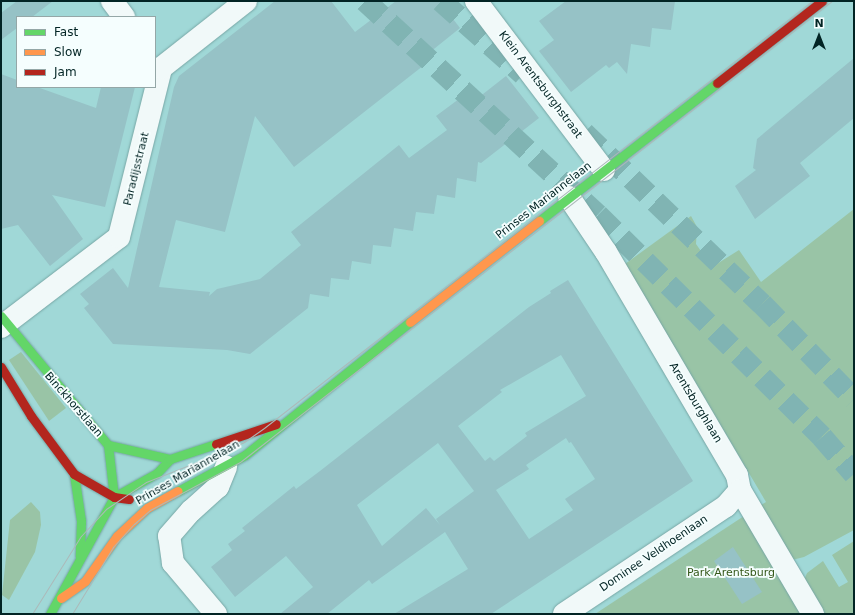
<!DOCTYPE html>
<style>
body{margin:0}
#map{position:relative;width:855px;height:615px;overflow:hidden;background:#a0d8d7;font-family:"DejaVu Sans",sans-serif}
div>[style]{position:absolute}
.green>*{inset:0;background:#99c4a6}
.building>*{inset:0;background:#96c2c6}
.primary-tunnel>*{height:22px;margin-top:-11px;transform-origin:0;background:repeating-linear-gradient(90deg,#80b4b3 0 22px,transparent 0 33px)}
.roads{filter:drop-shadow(0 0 1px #77a6a5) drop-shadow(0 0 1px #77a6a5)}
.street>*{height:22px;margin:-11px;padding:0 11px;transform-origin:11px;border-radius:11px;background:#f1f9f9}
.fast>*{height:9px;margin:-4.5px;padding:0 4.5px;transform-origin:4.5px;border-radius:4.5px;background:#63d668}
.slow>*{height:9px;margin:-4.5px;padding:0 4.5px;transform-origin:4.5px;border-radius:4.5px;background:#ff974d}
.jam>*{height:9px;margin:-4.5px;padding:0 4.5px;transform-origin:4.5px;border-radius:4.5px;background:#b3261e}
.tram>*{height:1px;margin:-0.5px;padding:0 0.5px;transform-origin:0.5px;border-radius:0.5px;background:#acb9b9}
span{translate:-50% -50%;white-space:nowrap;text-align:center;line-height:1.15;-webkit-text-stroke:3.5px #f5fefe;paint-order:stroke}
.street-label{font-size:11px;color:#022424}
.park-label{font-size:11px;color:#345718}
.frame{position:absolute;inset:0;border:2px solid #022424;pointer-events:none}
.legend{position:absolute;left:16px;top:16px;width:140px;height:72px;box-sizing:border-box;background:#f5fefe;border:1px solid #94a7a7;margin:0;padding:5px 7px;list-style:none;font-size:12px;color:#022424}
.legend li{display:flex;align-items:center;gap:8px;height:20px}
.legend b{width:20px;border:1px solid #94a7a7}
.north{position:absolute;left:799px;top:16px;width:40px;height:40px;-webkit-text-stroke:3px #f5fefe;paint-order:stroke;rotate:0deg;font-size:11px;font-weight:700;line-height:16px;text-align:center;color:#022424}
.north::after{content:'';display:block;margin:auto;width:14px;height:18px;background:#022424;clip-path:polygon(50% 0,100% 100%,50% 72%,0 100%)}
</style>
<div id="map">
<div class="green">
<i style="clip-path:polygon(854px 209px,854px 530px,804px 557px,792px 560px,761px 505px,766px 502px,625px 264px,691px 216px,697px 227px,696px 244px,712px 267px,739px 250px,761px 282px)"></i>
<i style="clip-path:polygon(21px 352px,66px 408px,49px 421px,9px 360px)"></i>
<i style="clip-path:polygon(31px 502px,40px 512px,41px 525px,35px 552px,9px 600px,2px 595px,10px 520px)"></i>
<i style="clip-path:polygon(744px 516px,803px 614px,595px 614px)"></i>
<i style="clip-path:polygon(854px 541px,854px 614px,825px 614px,804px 580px,807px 573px,823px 561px,839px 587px,848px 582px,832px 555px)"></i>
</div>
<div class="building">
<i style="clip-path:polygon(17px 1px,53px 1px,32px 17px,17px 17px,17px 28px,1px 40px,1px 13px)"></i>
<i style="clip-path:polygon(275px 1px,331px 1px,355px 32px,396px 1px,439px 1px,460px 28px,424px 57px,428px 62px,294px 167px,255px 116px,225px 232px,176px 220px,159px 287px,210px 292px,209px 296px,217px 289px,260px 279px,301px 245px,291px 232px,399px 145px,409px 158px,447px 130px,436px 116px,463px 96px,469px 105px,506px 76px,539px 118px,481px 163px,478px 162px,476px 182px,457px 178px,455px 198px,437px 195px,434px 214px,416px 212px,413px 231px,394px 228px,391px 247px,373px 245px,371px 264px,352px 261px,349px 280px,331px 278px,329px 297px,310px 294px,308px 308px,250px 354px,227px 350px,113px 344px,84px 308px,89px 304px,80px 294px,113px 268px,128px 288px,174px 87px,179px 76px)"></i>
<i style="clip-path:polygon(566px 1px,675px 1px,671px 30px,652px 28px,650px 47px,631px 44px,627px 74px,617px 62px,609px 68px,606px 65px,571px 92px,539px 51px,554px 40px,539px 21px)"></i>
<i style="clip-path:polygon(854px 58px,854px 118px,800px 163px,810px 176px,755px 219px,735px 186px,756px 170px,753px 168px,757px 139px)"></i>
<i style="clip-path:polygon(1px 74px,17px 80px,17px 87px,37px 87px,96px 108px,101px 87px,135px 87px,105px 207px,52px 195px,83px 239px,50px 266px,18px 225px,1px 229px)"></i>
<i style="clip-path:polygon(evenodd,568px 280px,693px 481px,491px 614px,394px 614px,468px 569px,445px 532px,372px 584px,369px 580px,327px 614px,280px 614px,313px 587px,286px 556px,235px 597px,211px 567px,232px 550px,228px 544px,245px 531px,242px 528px,294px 486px,296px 489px,320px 471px,529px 307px,551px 293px,550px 291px,568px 280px,561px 355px,586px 396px,525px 433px,527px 436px,494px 461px,490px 457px,485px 461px,458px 426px,502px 392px,500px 390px,561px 355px,568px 280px,566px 438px,569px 443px,571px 442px,595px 479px,565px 499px,573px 510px,529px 539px,496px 490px,529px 469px,526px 465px,566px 438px,568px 280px,438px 443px,474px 491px,436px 519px,440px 525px,426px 508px,382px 546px,357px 505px,438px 443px)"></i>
<i style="clip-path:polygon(733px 547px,762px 592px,742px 604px,714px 561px)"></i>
</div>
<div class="primary-tunnel">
<i style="left:365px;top:1px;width:316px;rotate:42.6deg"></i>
<i style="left:598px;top:215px;width:315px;rotate:44.7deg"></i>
<i style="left:822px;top:437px;width:49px;rotate:49.1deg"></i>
<i style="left:441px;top:1px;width:110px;rotate:41.7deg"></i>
<i style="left:584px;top:133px;width:247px;rotate:43.9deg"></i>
<i style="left:762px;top:304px;width:132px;rotate:45.9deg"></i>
</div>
<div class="roads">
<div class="street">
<i style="left:112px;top:1px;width:20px;rotate:53deg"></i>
<i style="left:476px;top:1px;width:212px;rotate:52.9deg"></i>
<i style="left:569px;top:197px;width:66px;rotate:56.1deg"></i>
<i style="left:606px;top:252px;width:259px;rotate:59.6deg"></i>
<i style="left:737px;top:475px;width:15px;rotate:79deg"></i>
<i style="left:740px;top:490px;width:144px;rotate:59.5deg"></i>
<i style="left:1px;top:327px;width:148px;rotate:-37.3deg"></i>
<i style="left:119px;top:237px;width:174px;rotate:-76deg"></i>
<i style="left:161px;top:68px;width:108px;rotate:-38.2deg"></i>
<i style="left:216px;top:614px;width:67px;rotate:-130.1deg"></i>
<i style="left:173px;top:563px;width:27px;rotate:-98deg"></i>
<i style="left:169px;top:536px;width:33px;rotate:-49deg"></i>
<i style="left:191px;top:511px;width:36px;rotate:-42deg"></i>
<i style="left:218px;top:487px;width:22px;rotate:-68deg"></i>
<i style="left:564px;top:614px;width:195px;rotate:-33.7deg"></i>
<i style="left:726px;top:506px;width:21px;rotate:-49deg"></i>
</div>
<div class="fast">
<i style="left:539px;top:221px;width:225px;rotate:-37.8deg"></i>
<i style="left:1px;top:316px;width:168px;rotate:50.3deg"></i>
<i style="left:108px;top:445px;width:52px;rotate:83.4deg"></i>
<i style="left:108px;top:445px;width:64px;rotate:12.7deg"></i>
<i style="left:74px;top:474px;width:48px;rotate:81.5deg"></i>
<i style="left:81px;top:521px;width:35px;rotate:92deg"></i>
<i style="left:178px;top:491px;width:76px;rotate:-28.2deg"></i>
<i style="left:245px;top:455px;width:212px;rotate:-38.9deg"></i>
<i style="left:50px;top:614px;width:133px;rotate:-61.3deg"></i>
<i style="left:114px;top:497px;width:49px;rotate:-29.2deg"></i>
<i style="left:157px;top:473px;width:19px;rotate:-47deg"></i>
<i style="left:170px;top:459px;width:48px;rotate:-18.1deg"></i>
</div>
<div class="slow">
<i style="left:410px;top:322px;width:164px;rotate:-38.1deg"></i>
<i style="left:61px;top:598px;width:29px;rotate:-35deg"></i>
<i style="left:85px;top:581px;width:55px;rotate:-54.6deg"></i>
<i style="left:117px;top:536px;width:41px;rotate:-43deg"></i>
<i style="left:147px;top:508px;width:35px;rotate:-29deg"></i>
</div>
<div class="jam">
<i style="left:717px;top:83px;width:133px;rotate:-38deg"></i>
<i style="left:1px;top:367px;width:57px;rotate:58.5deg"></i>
<i style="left:31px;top:416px;width:72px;rotate:53.4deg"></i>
<i style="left:74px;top:474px;width:46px;rotate:29.9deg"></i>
<i style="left:114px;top:497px;width:15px;rotate:8deg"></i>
<i style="left:216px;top:444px;width:63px;rotate:-18.4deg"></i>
</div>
</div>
<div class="tram">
<i style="left:32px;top:614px;width:92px;rotate:-57.9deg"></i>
<i style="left:81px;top:536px;width:37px;rotate:-47deg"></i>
<i style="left:106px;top:509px;width:48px;rotate:-34deg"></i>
<i style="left:146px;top:482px;width:74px;rotate:-21.4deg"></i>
<i style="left:215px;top:455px;width:32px;rotate:-24deg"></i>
<i style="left:244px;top:442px;width:24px;rotate:-35deg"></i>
<i style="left:264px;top:428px;width:695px;rotate:-37.93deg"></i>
<i style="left:72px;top:614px;width:79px;rotate:-58.5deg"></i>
<i style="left:113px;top:547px;width:31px;rotate:-48deg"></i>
<i style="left:134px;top:524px;width:21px;rotate:-41deg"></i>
<i style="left:150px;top:510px;width:102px;rotate:-28.1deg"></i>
<i style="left:240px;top:462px;width:750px;rotate:-37.91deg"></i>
</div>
<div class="street-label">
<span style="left:540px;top:85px;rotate:53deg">Klein Arentsburghstraat</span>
<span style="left:137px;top:169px;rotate:-76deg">Paradijsstraat</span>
<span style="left:544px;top:201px;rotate:-38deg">Prinses Mariannelaan</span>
<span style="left:695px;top:403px;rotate:59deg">Arentsburghlaan</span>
<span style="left:73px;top:405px;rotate:49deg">Binckhorstlaan</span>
<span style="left:188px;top:473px;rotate:-30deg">Prinses Mariannelaan</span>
<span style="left:654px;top:554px;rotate:-34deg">Dominee Veldhoenlaan</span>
</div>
<div class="park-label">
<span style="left:731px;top:573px">Park Arentsburg</span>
</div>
<div class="frame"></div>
<ul class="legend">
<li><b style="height:5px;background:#63d668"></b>Fast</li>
<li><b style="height:5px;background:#ff974d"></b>Slow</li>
<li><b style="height:5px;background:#b3261e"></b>Jam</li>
</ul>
<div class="north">N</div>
</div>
